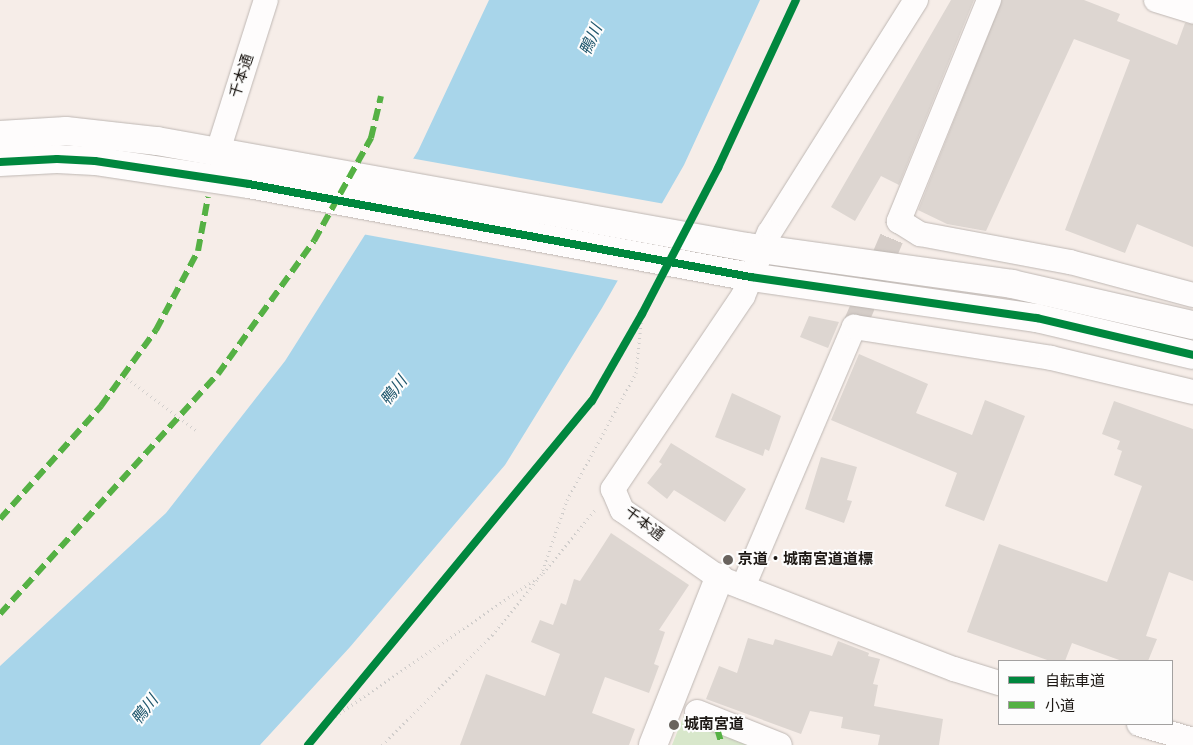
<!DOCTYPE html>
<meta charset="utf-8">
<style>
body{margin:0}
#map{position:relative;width:1193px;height:745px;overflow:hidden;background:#f6ede8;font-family:Roboto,"Noto Sans JP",sans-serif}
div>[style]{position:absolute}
.green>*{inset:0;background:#d8e7cb}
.water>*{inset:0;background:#a8d5ea}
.pier>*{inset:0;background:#f6ede8}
.building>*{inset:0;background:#ddd6d1}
.minor-tunnel>*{height:24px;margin-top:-12px;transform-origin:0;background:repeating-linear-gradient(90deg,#d5cdc8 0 24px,transparent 0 36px)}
.path>*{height:3px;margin-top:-1.5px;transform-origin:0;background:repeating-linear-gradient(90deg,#d0cdcb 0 1px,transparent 0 5px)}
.roads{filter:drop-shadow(0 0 1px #beb7b3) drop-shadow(0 0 1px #beb7b3)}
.minor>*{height:24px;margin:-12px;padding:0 12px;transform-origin:12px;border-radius:12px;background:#fefcfc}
.tertiary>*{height:28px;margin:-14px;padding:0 14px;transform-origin:14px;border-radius:14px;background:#fefcfc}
.quiet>*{height:6px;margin-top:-3px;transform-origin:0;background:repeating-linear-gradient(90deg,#55b144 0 12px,transparent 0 18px)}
.cycleway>*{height:8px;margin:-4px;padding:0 4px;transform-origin:4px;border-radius:4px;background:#00873e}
.dots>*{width:14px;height:14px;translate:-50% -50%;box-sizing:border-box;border:2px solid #fdfdfd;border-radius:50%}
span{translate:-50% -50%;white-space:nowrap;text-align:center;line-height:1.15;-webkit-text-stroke:4px #fdfdfd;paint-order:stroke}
.street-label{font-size:15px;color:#1d1814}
.poi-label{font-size:15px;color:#1d1814;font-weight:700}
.left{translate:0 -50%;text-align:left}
.water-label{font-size:16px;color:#20576d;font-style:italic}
.legend{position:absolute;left:998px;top:660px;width:175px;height:65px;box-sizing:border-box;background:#fdfdfd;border:1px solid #a3a1a0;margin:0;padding:6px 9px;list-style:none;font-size:15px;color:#1d1814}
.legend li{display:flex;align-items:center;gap:10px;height:25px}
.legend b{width:25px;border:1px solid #a3a1a0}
</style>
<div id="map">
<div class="green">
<i style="clip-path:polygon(684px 715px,761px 745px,672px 745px)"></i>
</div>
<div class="water">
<i style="clip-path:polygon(489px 0,760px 0,684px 165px,602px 308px,505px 465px,350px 647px,260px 745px,0 745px,0 666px,166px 513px,285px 361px,418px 151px)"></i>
</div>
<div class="pier">
<i style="clip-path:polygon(410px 158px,665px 204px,620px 281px,362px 234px)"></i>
</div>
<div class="building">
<i style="clip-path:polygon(951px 0,974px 0,899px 185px,881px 176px,855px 221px,831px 207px)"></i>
<i style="clip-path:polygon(1002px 0,1084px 0,1120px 14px,1117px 21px,1177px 45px,1185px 23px,1193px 24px,1193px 247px,1137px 224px,1125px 253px,1065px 230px,1130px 60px,1074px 39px,986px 231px,947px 224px,918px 210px)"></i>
<i style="clip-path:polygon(809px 316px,839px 322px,828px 348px,800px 337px)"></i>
<i style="clip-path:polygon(859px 354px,928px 384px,916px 413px,972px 435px,985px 400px,1025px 416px,984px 521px,945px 506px,957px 473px,831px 420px)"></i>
<i style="clip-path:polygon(732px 393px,781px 416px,769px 451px,765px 449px,763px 456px,715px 437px)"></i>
<i style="clip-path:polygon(1114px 401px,1193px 429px,1193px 581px,1169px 572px,1146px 636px,1157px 639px,1148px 661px,1122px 661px,1072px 643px,1065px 661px,1050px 661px,967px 632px,999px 544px,1107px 582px,1142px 486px,1114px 475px,1122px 451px,1117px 449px,1120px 441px,1102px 434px)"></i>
<i style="clip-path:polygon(671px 443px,746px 489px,725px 522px,674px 490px,667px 499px,647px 483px,662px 464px,659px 462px)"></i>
<i style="clip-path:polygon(821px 457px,857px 467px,847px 500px,852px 501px,844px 523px,805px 509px)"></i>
<i style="clip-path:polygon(611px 533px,689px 585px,659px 630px,665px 632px,654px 664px,659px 666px,649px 693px,605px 677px,592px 713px,635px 729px,629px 745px,460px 745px,486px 674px,545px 696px,560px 654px,531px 642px,540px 620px,553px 625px,561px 603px,566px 605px,574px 579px,580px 581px)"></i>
<i style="clip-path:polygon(748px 638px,773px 645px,775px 639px,832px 656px,838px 641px,869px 653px,868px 656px,880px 659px,873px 684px,878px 685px,874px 706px,943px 719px,939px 745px,878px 745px,880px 735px,841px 728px,843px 717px,810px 711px,801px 734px,706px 699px,719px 666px,737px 673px)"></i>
</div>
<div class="minor-tunnel">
<i style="left:854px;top:327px;width:115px;rotate:-67deg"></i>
</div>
<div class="path">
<i style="left:123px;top:375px;width:91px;rotate:37deg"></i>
<i style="left:543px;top:573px;width:83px;rotate:-50.4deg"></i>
<i style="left:331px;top:719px;width:255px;rotate:-34.4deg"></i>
<i style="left:541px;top:575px;width:79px;rotate:-70.9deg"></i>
<i style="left:567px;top:500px;width:145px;rotate:-61.5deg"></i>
<i style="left:636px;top:373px;width:59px;rotate:-84.2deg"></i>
<i style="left:382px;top:745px;width:156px;rotate:-45deg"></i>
<i style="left:492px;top:635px;width:74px;rotate:-50.5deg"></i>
</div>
<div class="roads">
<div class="minor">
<i style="left:916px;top:0;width:275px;rotate:122.2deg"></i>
<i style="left:769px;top:233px;width:68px;rotate:112.4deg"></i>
<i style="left:743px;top:296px;width:233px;rotate:124deg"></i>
<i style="left:613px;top:489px;width:23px;rotate:67deg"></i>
<i style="left:622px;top:510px;width:118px;rotate:35deg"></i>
<i style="left:719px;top:578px;width:252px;rotate:21.2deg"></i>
<i style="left:954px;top:669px;width:47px;rotate:17.3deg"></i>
<i style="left:989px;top:0;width:239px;rotate:112.2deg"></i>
<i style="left:899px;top:221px;width:25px;rotate:32deg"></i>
<i style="left:920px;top:234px;width:153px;rotate:10.6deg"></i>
<i style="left:1070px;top:262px;width:127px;rotate:15deg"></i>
<i style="left:1156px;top:0;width:39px;rotate:17deg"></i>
<i style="left:218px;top:151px;width:158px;rotate:-72.4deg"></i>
<i style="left:743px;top:587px;width:283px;rotate:-66.9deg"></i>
<i style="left:854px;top:327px;width:199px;rotate:8.9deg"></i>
<i style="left:1051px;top:358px;width:146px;rotate:13.5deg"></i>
<i style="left:697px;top:712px;width:89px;rotate:21.7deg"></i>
<i style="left:1139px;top:724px;width:56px;rotate:16.5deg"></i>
</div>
<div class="tertiary">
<i style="left:0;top:135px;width:66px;rotate:-3.5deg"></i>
<i style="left:66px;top:131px;width:92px;rotate:6.3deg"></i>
<i style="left:157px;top:141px;width:599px;rotate:10.19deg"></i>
<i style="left:747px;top:247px;width:268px;rotate:7.9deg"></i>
<i style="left:1012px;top:284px;width:186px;rotate:12.8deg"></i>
<i style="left:0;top:162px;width:57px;rotate:-3deg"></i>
<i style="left:57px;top:159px;width:38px;rotate:3deg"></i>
<i style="left:95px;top:161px;width:156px;rotate:8.5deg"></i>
<i style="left:249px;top:184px;width:511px;rotate:10.5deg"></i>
<i style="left:751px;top:277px;width:289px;rotate:8.2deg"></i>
<i style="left:1037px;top:318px;width:160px;rotate:13.3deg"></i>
<i style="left:653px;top:745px;width:180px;rotate:-68.4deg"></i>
</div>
</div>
<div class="quiet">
<i style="left:0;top:519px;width:152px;rotate:-48.2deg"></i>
<i style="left:101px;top:406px;width:94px;rotate:-54.1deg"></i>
<i style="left:156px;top:330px;width:89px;rotate:-62deg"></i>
<i style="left:198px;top:251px;width:55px;rotate:-79.5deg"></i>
<i style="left:0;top:614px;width:324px;rotate:-47.8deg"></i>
<i style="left:218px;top:374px;width:164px;rotate:-54.2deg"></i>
<i style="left:314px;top:241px;width:118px;rotate:-61deg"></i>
<i style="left:371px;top:138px;width:43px;rotate:-76.6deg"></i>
<i style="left:717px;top:728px;width:18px;rotate:74deg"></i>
</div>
<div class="cycleway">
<i style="left:0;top:162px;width:57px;rotate:-3deg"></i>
<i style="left:57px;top:159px;width:38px;rotate:3deg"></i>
<i style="left:95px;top:161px;width:156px;rotate:8.5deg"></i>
<i style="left:249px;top:184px;width:511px;rotate:10.5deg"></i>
<i style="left:751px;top:277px;width:289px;rotate:8.2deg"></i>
<i style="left:1037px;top:318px;width:160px;rotate:13.3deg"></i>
<i style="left:308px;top:745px;width:446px;rotate:-50.5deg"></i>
<i style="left:592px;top:401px;width:100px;rotate:-60.1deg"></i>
<i style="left:642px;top:314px;width:165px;rotate:-62.5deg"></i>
<i style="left:718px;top:168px;width:185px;rotate:-65.1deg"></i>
</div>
<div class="dots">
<i style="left:728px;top:560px;background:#69635e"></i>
<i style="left:674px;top:725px;background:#69635e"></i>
</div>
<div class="street-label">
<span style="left:242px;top:76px;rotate:-72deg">千本通</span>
<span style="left:644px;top:524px;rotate:37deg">千本通</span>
</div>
<div class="poi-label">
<span class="left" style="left:738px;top:560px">京道・城南宮道道標</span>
<span class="left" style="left:684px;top:725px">城南宮道</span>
</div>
<div class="water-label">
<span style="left:591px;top:40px;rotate:-66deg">鴨川</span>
<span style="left:394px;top:391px;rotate:-52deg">鴨川</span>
<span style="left:145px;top:710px;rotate:-52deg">鴨川</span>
</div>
<ul class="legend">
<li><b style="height:6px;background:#00873e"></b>自転車道</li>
<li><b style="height:6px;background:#55b144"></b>小道</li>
</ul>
</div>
